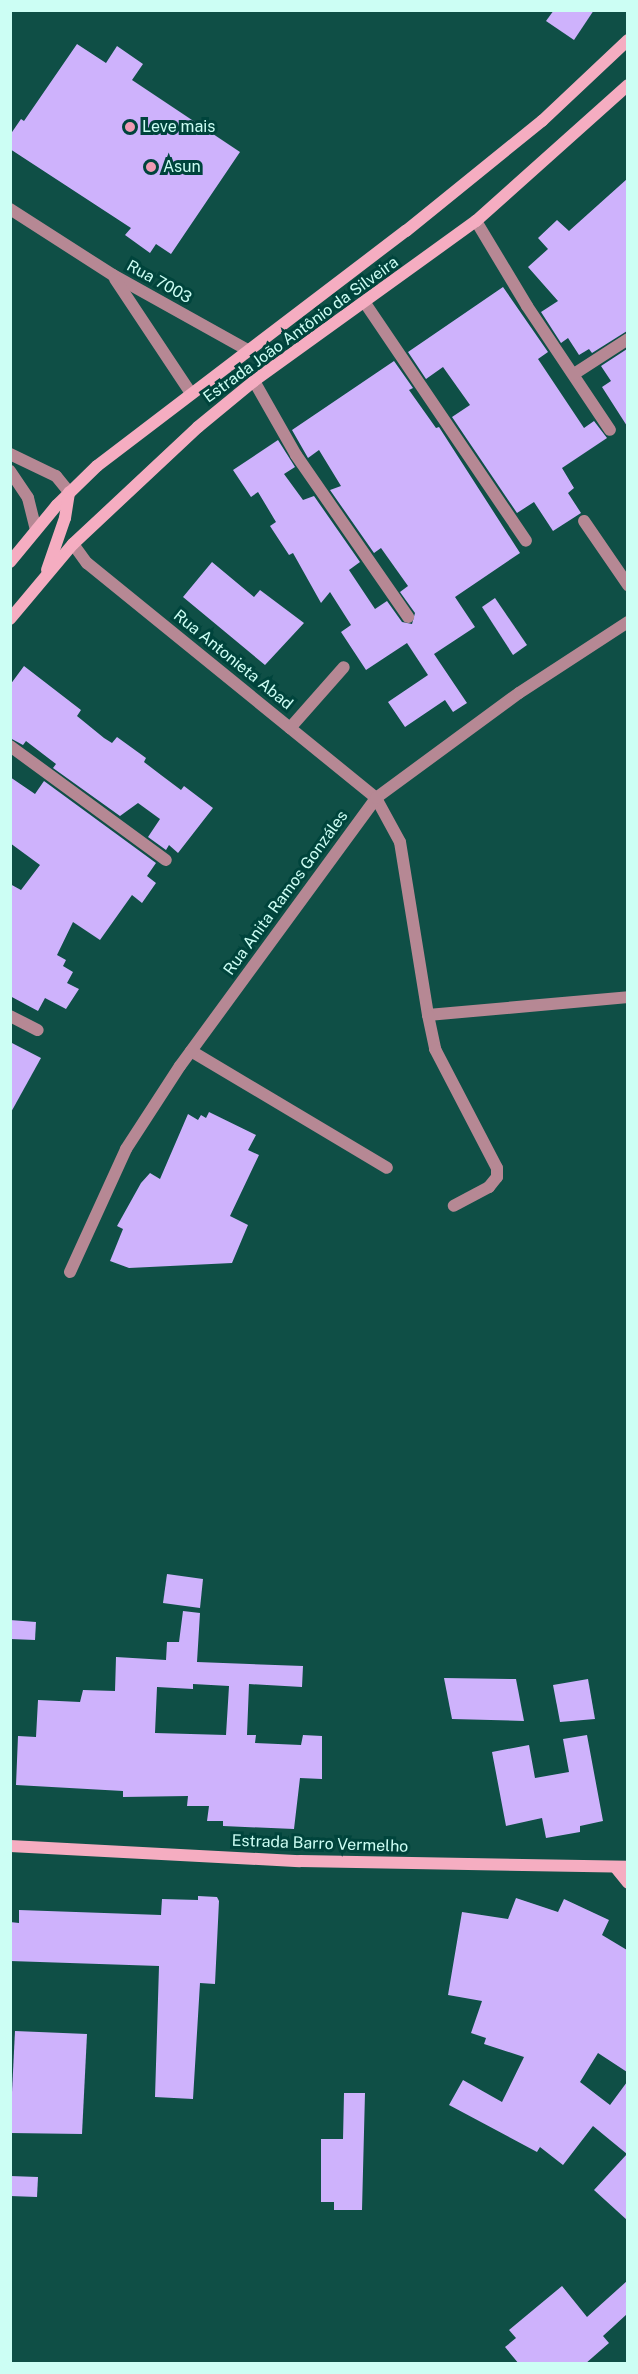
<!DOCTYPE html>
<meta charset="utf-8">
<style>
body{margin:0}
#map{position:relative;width:638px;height:2374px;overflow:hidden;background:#0f4f46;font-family:"Public Sans",sans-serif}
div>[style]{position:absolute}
.building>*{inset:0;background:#ceb2fc}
.street>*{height:12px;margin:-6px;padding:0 6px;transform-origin:6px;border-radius:6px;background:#b68894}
.secondary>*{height:12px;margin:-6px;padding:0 6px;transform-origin:6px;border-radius:6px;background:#f5adc1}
.dots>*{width:16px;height:16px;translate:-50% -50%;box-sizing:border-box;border:3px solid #00443c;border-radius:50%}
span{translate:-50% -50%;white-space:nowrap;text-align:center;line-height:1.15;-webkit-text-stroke:6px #00443c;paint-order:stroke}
.poi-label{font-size:16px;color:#ccfef4}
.left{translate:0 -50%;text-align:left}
.street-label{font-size:16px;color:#ccfef4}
.frame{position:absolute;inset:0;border:12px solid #ccfef4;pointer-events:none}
</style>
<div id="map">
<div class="building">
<i style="clip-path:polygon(554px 10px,594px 10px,574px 40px,546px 21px)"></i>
<i style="clip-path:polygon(77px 44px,106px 63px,117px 46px,143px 64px,132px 80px,240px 152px,171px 254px,156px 244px,150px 253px,125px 235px,131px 228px,10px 149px,10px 135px,21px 119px,24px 121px)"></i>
<i style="clip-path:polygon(627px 179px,627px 331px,592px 353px,589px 349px,579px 355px,568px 338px,561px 343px,541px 312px,558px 301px,528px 267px,548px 249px,538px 238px,557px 220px,569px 231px)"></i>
<i style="clip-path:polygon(503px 287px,548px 352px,538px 359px,584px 428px,594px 421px,607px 438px,562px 468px,574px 488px,568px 493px,581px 513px,553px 531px,534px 502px,517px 513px,452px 417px,470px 405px,443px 367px,426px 379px,408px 352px)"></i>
<i style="clip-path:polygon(627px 349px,627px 426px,602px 387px,611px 381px,601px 366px)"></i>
<i style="clip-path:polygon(394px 361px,413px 388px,409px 390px,436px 428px,439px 427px,520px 553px,455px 597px,475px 627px,434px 654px,467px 703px,453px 712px,445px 700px,405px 727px,388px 702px,428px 675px,407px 643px,366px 670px,341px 632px,351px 625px,330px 592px,321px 603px,293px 553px,289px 555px,270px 526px,276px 522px,258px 492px,251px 497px,233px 470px,278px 440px,295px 467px,284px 474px,303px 500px,314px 496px,360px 562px,349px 570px,375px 609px,387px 601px,402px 622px,412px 624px,415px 613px,400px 592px,408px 586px,381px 548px,374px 553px,330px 490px,341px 486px,319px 450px,308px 458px,292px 430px)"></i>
<i style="clip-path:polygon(212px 562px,254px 597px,260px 590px,304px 623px,265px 665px,183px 597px)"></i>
<i style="clip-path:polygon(495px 598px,527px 645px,513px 655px,482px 607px)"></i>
<i style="clip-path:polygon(24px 666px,81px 710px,77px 716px,104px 738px,112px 743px,117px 737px,146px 758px,144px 762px,161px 775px,181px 790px,184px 786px,213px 808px,178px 853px,169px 845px,166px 850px,148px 837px,160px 819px,138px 803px,120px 816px,53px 768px,56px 764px,26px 741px,23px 745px,10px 738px,10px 685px)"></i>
<i style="clip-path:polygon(10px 777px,35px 794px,44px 781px,156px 863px,147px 876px,156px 883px,142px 903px,132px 895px,100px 940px,73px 922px,57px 955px,66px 960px,63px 966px,73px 972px,67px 983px,79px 989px,66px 1009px,45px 998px,38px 1011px,10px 996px,10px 884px,21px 890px,40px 865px,10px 843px)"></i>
<i style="clip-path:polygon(10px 1042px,41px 1058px,10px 1114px)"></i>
<i style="clip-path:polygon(209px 1112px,256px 1135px,248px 1150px,259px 1155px,230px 1216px,248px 1225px,232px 1263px,129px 1268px,110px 1261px,123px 1229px,117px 1226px,141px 1183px,150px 1173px,160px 1179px,188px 1114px,198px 1120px,201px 1115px,206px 1118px)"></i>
<i style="clip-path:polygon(167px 1574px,203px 1579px,200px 1608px,163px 1603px)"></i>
<i style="clip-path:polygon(evenodd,183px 1611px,200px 1613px,197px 1662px,303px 1666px,302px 1687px,249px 1684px,247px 1735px,256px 1735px,255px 1743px,301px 1745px,303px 1735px,322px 1736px,322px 1779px,300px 1778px,294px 1829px,223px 1826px,223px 1821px,207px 1821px,209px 1806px,187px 1806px,188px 1796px,123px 1797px,123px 1791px,16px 1785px,18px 1736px,36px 1737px,38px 1700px,80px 1702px,83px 1690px,115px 1691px,116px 1657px,166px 1660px,167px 1642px,179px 1642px,183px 1611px,193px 1684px,229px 1686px,226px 1735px,155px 1733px,157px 1687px,193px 1689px,193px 1684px)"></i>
<i style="clip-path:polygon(10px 1620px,36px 1622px,35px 1640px,10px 1639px)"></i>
<i style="clip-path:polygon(444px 1678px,516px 1679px,524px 1721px,452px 1719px)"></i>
<i style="clip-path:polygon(588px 1679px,595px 1719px,560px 1722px,553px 1685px)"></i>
<i style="clip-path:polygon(587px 1735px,603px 1821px,580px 1826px,580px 1832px,546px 1838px,542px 1818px,506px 1826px,492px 1752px,529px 1745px,535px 1778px,569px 1772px,563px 1739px)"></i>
<i style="clip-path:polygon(198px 1896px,217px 1897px,219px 1901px,215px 1984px,200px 1983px,193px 2099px,155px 2097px,159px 1966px,10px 1961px,10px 1922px,19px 1923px,19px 1910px,161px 1915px,162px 1899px,198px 1900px)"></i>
<i style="clip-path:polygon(516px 1898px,558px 1912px,564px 1899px,609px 1920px,602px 1935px,627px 1950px,627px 2072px,598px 2053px,580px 2082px,610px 2105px,627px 2082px,627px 2220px,594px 2190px,627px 2154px,593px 2126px,563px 2165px,540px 2147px,537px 2152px,449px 2105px,463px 2080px,502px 2102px,524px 2057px,484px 2044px,486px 2038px,471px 2033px,482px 2001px,448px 1995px,462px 1912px,508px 1919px)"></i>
<i style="clip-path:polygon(15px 2031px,87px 2034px,82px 2134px,10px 2133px)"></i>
<i style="clip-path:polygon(344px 2093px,365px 2093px,362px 2210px,334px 2210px,334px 2202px,321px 2202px,321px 2139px,343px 2139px)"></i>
<i style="clip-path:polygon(10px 2176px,38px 2177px,37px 2197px,10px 2196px)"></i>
<i style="clip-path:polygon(627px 2281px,627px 2314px,603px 2336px,609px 2343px,585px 2364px,519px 2364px,505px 2347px,516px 2338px,509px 2330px,562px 2286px,587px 2317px)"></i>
</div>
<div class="street">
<i style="left:10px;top:209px;width:122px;rotate:32.7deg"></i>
<i style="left:113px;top:275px;width:154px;rotate:29.1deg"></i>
<i style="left:476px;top:221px;width:99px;rotate:59deg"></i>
<i style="left:527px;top:306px;width:149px;rotate:56.2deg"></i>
<i style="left:115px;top:279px;width:136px;rotate:56.4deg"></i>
<i style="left:365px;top:303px;width:287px;rotate:55.9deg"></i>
<i style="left:574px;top:374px;width:64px;rotate:-32.9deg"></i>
<i style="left:254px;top:381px;width:85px;rotate:60.4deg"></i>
<i style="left:296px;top:455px;width:197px;rotate:55.3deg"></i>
<i style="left:10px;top:454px;width:51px;rotate:25.6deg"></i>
<i style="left:56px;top:476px;width:21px;rotate:51deg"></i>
<i style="left:10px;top:471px;width:32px;rotate:56deg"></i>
<i style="left:28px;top:498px;width:32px;rotate:76deg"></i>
<i style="left:584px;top:521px;width:78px;rotate:55.5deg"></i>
<i style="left:73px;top:544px;width:24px;rotate:54deg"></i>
<i style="left:87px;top:563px;width:372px;rotate:39.1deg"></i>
<i style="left:376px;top:798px;width:50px;rotate:61.4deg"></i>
<i style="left:400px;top:842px;width:175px;rotate:80.8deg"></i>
<i style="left:428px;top:1015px;width:201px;rotate:-5.1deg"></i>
<i style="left:290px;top:728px;width:81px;rotate:-48.5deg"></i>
<i style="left:10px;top:746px;width:193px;rotate:36.2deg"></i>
<i style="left:428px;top:1015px;width:35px;rotate:78deg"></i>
<i style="left:435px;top:1049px;width:134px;rotate:62.5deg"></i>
<i style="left:497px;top:1168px;width:9px;rotate:90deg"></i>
<i style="left:497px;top:1177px;width:13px;rotate:129deg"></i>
<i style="left:489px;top:1187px;width:40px;rotate:152deg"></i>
<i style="left:10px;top:1016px;width:31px;rotate:27deg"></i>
<i style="left:191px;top:1051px;width:228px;rotate:30.8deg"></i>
<i style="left:70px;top:1272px;width:135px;rotate:-65.5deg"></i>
<i style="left:126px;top:1149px;width:99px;rotate:-57deg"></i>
<i style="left:180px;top:1066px;width:332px;rotate:-53.8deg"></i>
<i style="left:376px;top:798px;width:177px;rotate:-36.3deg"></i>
<i style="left:519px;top:693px;width:130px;rotate:-33.1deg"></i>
</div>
<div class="secondary">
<i style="left:10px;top:562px;width:74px;rotate:-50.5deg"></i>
<i style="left:57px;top:505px;width:56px;rotate:-44.3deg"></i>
<i style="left:97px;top:466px;width:388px;rotate:-37.3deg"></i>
<i style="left:406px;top:231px;width:175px;rotate:-39deg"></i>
<i style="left:542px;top:121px;width:118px;rotate:-43.3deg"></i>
<i style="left:47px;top:570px;width:55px;rotate:-70.9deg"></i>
<i style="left:65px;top:518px;width:26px;rotate:-81deg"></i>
<i style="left:10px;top:619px;width:98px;rotate:-50deg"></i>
<i style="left:73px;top:544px;width:171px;rotate:-43.1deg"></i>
<i style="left:198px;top:427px;width:72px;rotate:-39.4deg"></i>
<i style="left:254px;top:381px;width:274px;rotate:-35.8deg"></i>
<i style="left:476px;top:221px;width:204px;rotate:-41.8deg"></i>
<i style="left:10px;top:1846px;width:290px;rotate:3deg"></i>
<i style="left:300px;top:1861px;width:328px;rotate:1deg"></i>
<i style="left:616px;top:1868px;width:19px;rotate:51deg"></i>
</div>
<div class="dots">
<i style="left:130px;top:127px;background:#f19ab3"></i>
<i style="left:151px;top:167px;background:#f19ab3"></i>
</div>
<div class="poi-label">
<span class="left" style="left:142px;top:127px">Leve mais</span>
<span class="left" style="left:163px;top:167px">Asun</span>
</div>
<div class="street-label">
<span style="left:159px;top:282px;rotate:29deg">Rua 7003</span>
<span style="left:301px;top:330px;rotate:-36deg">Estrada João Antônio da Silveira</span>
<span style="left:233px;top:660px;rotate:39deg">Rua Antonieta Abad</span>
<span style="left:286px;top:893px;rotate:-54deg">Rua Anita Ramos Gonzáles</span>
<span style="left:320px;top:1844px;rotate:2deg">Estrada Barro Vermelho</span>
</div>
<div class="frame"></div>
</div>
